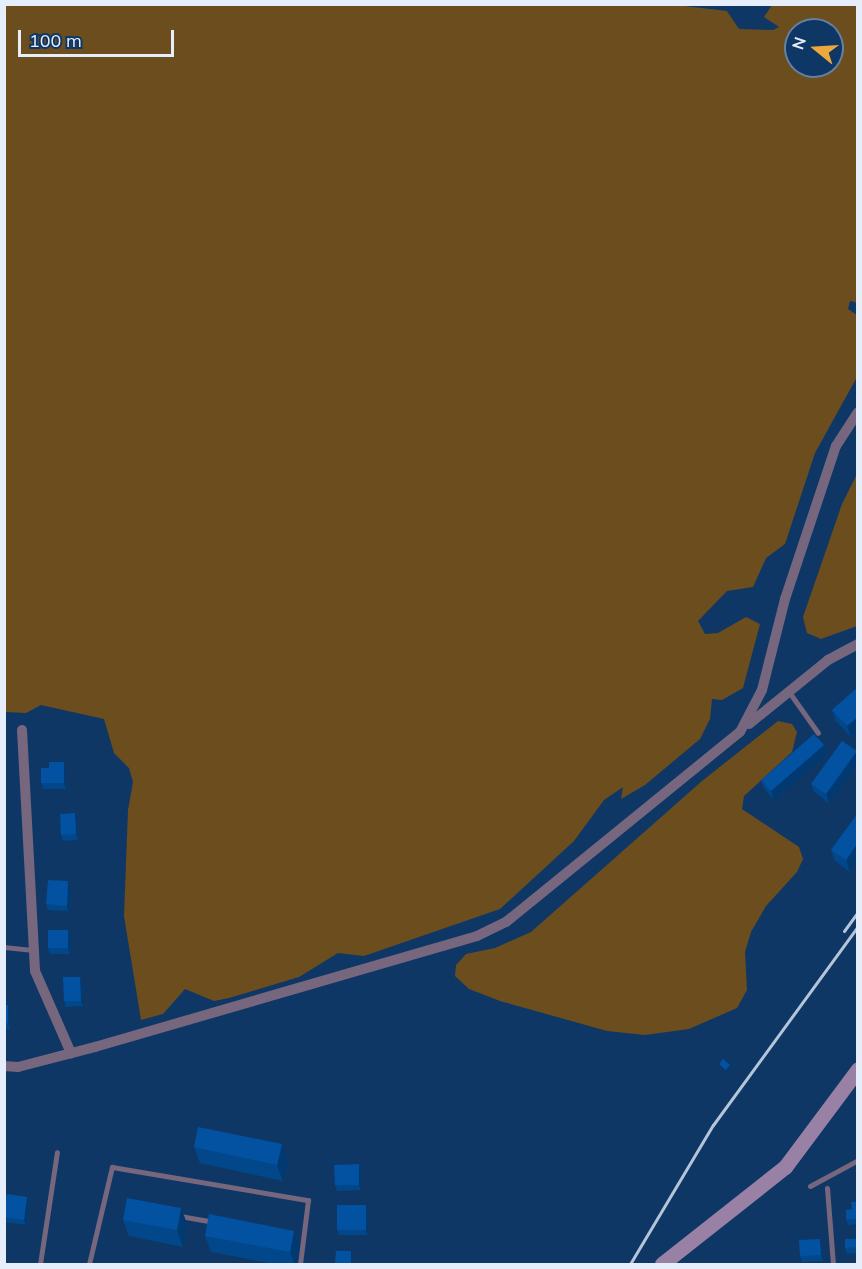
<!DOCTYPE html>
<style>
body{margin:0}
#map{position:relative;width:862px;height:1269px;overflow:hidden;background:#0f3765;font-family:Mulish,sans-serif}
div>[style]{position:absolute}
.green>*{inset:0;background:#6c4d1e}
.service>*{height:5px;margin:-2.5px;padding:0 2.5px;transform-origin:2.5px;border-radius:2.5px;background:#76667e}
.minor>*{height:10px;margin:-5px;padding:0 5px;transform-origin:5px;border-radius:5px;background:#76667e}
.secondary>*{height:15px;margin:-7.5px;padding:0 7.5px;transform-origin:7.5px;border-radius:7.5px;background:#9980a5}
.rail>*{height:3px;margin:-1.5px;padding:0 1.5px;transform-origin:1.5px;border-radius:1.5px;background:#b5c5d9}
.wall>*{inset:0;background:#02478a}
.shaded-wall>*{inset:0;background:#013971}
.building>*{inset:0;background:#0252a1}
span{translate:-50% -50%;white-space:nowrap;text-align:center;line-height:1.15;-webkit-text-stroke:4.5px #0f3765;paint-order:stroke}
.frame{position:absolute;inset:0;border:6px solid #e5eefa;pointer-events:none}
.north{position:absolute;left:784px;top:18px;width:60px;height:60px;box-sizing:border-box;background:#0f3765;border:2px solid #6580a1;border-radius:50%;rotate:288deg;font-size:16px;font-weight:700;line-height:24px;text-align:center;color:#e5eefa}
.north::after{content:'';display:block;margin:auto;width:21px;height:27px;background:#eda83b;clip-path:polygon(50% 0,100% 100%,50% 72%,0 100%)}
.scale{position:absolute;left:18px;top:30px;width:156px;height:27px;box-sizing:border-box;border:3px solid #e5eefa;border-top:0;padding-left:8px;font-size:18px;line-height:21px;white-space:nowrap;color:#e5eefa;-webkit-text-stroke:4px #0f3765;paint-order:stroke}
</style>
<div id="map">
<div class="green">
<i style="clip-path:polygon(evenodd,5px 4px,676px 5px,727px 11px,739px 29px,773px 30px,779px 27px,764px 17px,772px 5px,857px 5px,858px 303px,850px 301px,848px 309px,857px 315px,857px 377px,815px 453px,785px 544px,766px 558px,753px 587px,727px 591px,698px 621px,705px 634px,718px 633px,746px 617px,760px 624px,743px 688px,722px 700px,712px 699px,710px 719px,700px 739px,645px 785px,621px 799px,623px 787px,604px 800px,574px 841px,500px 909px,364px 956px,338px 953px,299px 977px,229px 998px,214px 1001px,185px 989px,163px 1014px,141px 1020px,124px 916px,128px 810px,133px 782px,129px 768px,114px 753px,104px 719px,41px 705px,26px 713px,5px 712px,5px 4px,796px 30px,832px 30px,832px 66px,796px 66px,796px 30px)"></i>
<i style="clip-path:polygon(857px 474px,857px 626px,821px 639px,807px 633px,803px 617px,842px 504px)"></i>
<i style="clip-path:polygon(778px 721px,792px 724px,797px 732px,792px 752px,744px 796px,742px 809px,799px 847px,803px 859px,797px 872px,766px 906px,751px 932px,745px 952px,747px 990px,737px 1008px,689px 1029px,645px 1035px,607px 1031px,500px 1001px,469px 989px,455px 976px,456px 965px,466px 954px,495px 948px,531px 932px,702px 781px)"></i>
</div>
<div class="service">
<i style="left:789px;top:692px;width:50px;rotate:54.7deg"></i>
<i style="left:4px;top:947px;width:30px;rotate:6deg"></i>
<i style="left:810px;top:1186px;width:55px;rotate:-28.4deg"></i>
<i style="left:827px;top:1188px;width:76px;rotate:85.5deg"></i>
<i style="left:180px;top:1216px;width:36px;rotate:10deg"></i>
<i style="left:40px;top:1264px;width:113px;rotate:-81.4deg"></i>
<i style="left:89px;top:1264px;width:100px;rotate:-76.7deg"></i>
<i style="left:112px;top:1167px;width:199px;rotate:9.6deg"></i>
<i style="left:308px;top:1200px;width:64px;rotate:97.1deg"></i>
</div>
<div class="minor">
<i style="left:749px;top:724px;width:102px;rotate:-39deg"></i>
<i style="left:828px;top:660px;width:34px;rotate:-28deg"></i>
<i style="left:22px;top:730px;width:241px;rotate:86.9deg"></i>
<i style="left:35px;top:971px;width:90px;rotate:66.3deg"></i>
<i style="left:4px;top:1066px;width:14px;rotate:4deg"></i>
<i style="left:18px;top:1067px;width:80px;rotate:-14.6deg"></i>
<i style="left:95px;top:1047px;width:398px;rotate:-16.2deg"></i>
<i style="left:477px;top:936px;width:32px;rotate:-26deg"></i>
<i style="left:506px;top:922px;width:301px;rotate:-39.1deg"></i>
<i style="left:740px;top:732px;width:47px;rotate:-62.4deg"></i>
<i style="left:762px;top:690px;width:94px;rotate:-75.8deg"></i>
<i style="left:785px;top:599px;width:161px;rotate:-71.6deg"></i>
<i style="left:836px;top:446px;width:40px;rotate:-57.1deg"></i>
</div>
<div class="secondary">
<i style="left:662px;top:1264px;width:157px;rotate:-38.3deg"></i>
<i style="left:785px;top:1167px;width:122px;rotate:-53.3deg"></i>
</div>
<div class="rail">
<i style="left:844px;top:931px;width:24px;rotate:-54deg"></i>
<i style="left:630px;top:1264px;width:162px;rotate:-59.2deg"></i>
<i style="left:713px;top:1125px;width:246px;rotate:-53.9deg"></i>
</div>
<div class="wall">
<i style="clip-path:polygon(858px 687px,858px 732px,851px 737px,836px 721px,832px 710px)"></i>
<i style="clip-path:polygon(824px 745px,827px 754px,774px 800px,764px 788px,761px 780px)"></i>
<i style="clip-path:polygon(857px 751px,858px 763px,829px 803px,814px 792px,811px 784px)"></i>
<i style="clip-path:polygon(66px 768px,66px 789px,43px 789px,41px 783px)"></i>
<i style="clip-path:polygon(858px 813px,858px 861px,850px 872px,835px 861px,831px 850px)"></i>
<i style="clip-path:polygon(77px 819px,78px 840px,63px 841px,61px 835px)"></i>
<i style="clip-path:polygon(68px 881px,70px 887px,69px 911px,48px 910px,46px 904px)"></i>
<i style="clip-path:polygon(71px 936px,70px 954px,50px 954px,48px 948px)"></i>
<i style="clip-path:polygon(80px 977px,82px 982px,83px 1006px,66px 1007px,64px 1001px)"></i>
<i style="clip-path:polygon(4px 1005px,10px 1011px,10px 1029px,4px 1029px)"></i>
<i style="clip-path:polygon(282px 1144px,288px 1161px,283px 1181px,200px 1163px,194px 1147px)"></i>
<i style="clip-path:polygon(359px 1164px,361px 1170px,361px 1190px,337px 1191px,335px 1185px)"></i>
<i style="clip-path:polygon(27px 1197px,29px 1203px,26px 1225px,5px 1222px,4px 1207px)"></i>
<i style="clip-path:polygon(858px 1202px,858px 1224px,848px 1225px,846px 1219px)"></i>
<i style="clip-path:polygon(181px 1208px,187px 1224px,183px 1247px,129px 1236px,123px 1220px)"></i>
<i style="clip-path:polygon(368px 1211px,368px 1235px,339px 1235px,337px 1230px)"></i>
<i style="clip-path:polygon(294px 1231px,300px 1247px,296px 1264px,274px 1264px,211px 1252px,205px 1236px)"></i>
<i style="clip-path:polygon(858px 1239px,858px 1253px,847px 1254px,845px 1248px)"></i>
<i style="clip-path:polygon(822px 1245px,823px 1261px,802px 1262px,800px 1256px)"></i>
</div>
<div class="shaded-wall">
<i style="clip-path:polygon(858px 717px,858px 732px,851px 737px,847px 726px)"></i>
<i style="clip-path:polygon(824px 745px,827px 754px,774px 800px,771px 791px)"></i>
<i style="clip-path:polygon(857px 751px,858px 763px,829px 803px,826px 794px)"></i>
<i style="clip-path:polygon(64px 762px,66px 768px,66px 789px,64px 783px)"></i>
<i style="clip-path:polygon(75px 813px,77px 819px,78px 840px,76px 834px)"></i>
<i style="clip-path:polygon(858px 843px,858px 861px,850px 872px,846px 860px)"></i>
<i style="clip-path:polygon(68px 881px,70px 887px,69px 911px,67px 906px)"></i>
<i style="clip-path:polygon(68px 930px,71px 936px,70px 954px,68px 948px)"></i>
<i style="clip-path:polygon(80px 977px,82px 982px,83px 1006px,81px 1001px)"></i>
<i style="clip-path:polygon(8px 1005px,10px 1011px,10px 1029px,8px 1023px)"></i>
<i style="clip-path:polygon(730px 1065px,731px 1068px,727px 1073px,726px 1070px)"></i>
<i style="clip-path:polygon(282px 1144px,288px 1161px,283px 1181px,277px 1165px)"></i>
<i style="clip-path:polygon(359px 1164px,361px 1170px,361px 1190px,359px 1185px)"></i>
<i style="clip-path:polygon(27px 1197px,29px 1203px,26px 1225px,24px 1220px)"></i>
<i style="clip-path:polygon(366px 1205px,368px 1211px,368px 1235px,366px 1230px)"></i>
<i style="clip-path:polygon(181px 1208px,187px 1224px,183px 1247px,177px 1230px)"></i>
<i style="clip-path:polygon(294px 1231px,300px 1247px,296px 1264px,294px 1264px,290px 1252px)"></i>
<i style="clip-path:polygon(820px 1239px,822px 1245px,823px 1261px,821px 1255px)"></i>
<i style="clip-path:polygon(351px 1251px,353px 1256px,353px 1264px,351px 1264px)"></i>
</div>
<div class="building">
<i style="clip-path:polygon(858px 687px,858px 717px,847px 726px,832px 710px)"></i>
<i style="clip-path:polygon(814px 734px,824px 745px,771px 791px,761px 780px)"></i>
<i style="clip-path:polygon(842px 741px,857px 751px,826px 794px,811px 784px)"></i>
<i style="clip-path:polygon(49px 762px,64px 762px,64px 783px,41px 783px,41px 768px,49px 768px)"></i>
<i style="clip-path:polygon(75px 813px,76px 834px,61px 835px,60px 814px)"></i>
<i style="clip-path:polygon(858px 813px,858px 843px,846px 860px,831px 850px)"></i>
<i style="clip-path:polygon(48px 880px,68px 881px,67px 906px,46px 904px)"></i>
<i style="clip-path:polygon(48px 930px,68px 930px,68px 948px,48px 948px)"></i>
<i style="clip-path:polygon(63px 977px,80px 977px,81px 1001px,64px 1001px)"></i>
<i style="clip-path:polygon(4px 1005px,8px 1005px,8px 1023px,4px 1023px)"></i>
<i style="clip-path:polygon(723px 1059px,730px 1065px,726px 1070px,719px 1064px)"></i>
<i style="clip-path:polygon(198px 1127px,282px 1144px,277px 1165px,194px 1147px)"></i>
<i style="clip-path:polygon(359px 1164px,359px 1185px,335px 1185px,334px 1165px)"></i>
<i style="clip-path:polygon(7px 1194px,27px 1197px,24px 1220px,4px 1217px,4px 1207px)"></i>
<i style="clip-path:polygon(127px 1198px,181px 1208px,177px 1230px,123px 1220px)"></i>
<i style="clip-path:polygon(851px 1202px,858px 1202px,858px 1219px,846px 1219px,846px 1210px,852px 1209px)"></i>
<i style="clip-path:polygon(337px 1205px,366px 1205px,366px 1230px,337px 1230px)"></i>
<i style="clip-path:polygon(209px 1214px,294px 1231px,290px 1252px,205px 1236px)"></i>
<i style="clip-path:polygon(820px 1239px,821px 1255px,800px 1256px,799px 1240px)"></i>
<i style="clip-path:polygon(845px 1239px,858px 1239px,858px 1247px,845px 1248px)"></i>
<i style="clip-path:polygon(336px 1251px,351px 1251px,351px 1264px,335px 1264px)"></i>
</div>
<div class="frame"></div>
<div class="north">N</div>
<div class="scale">100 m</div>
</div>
